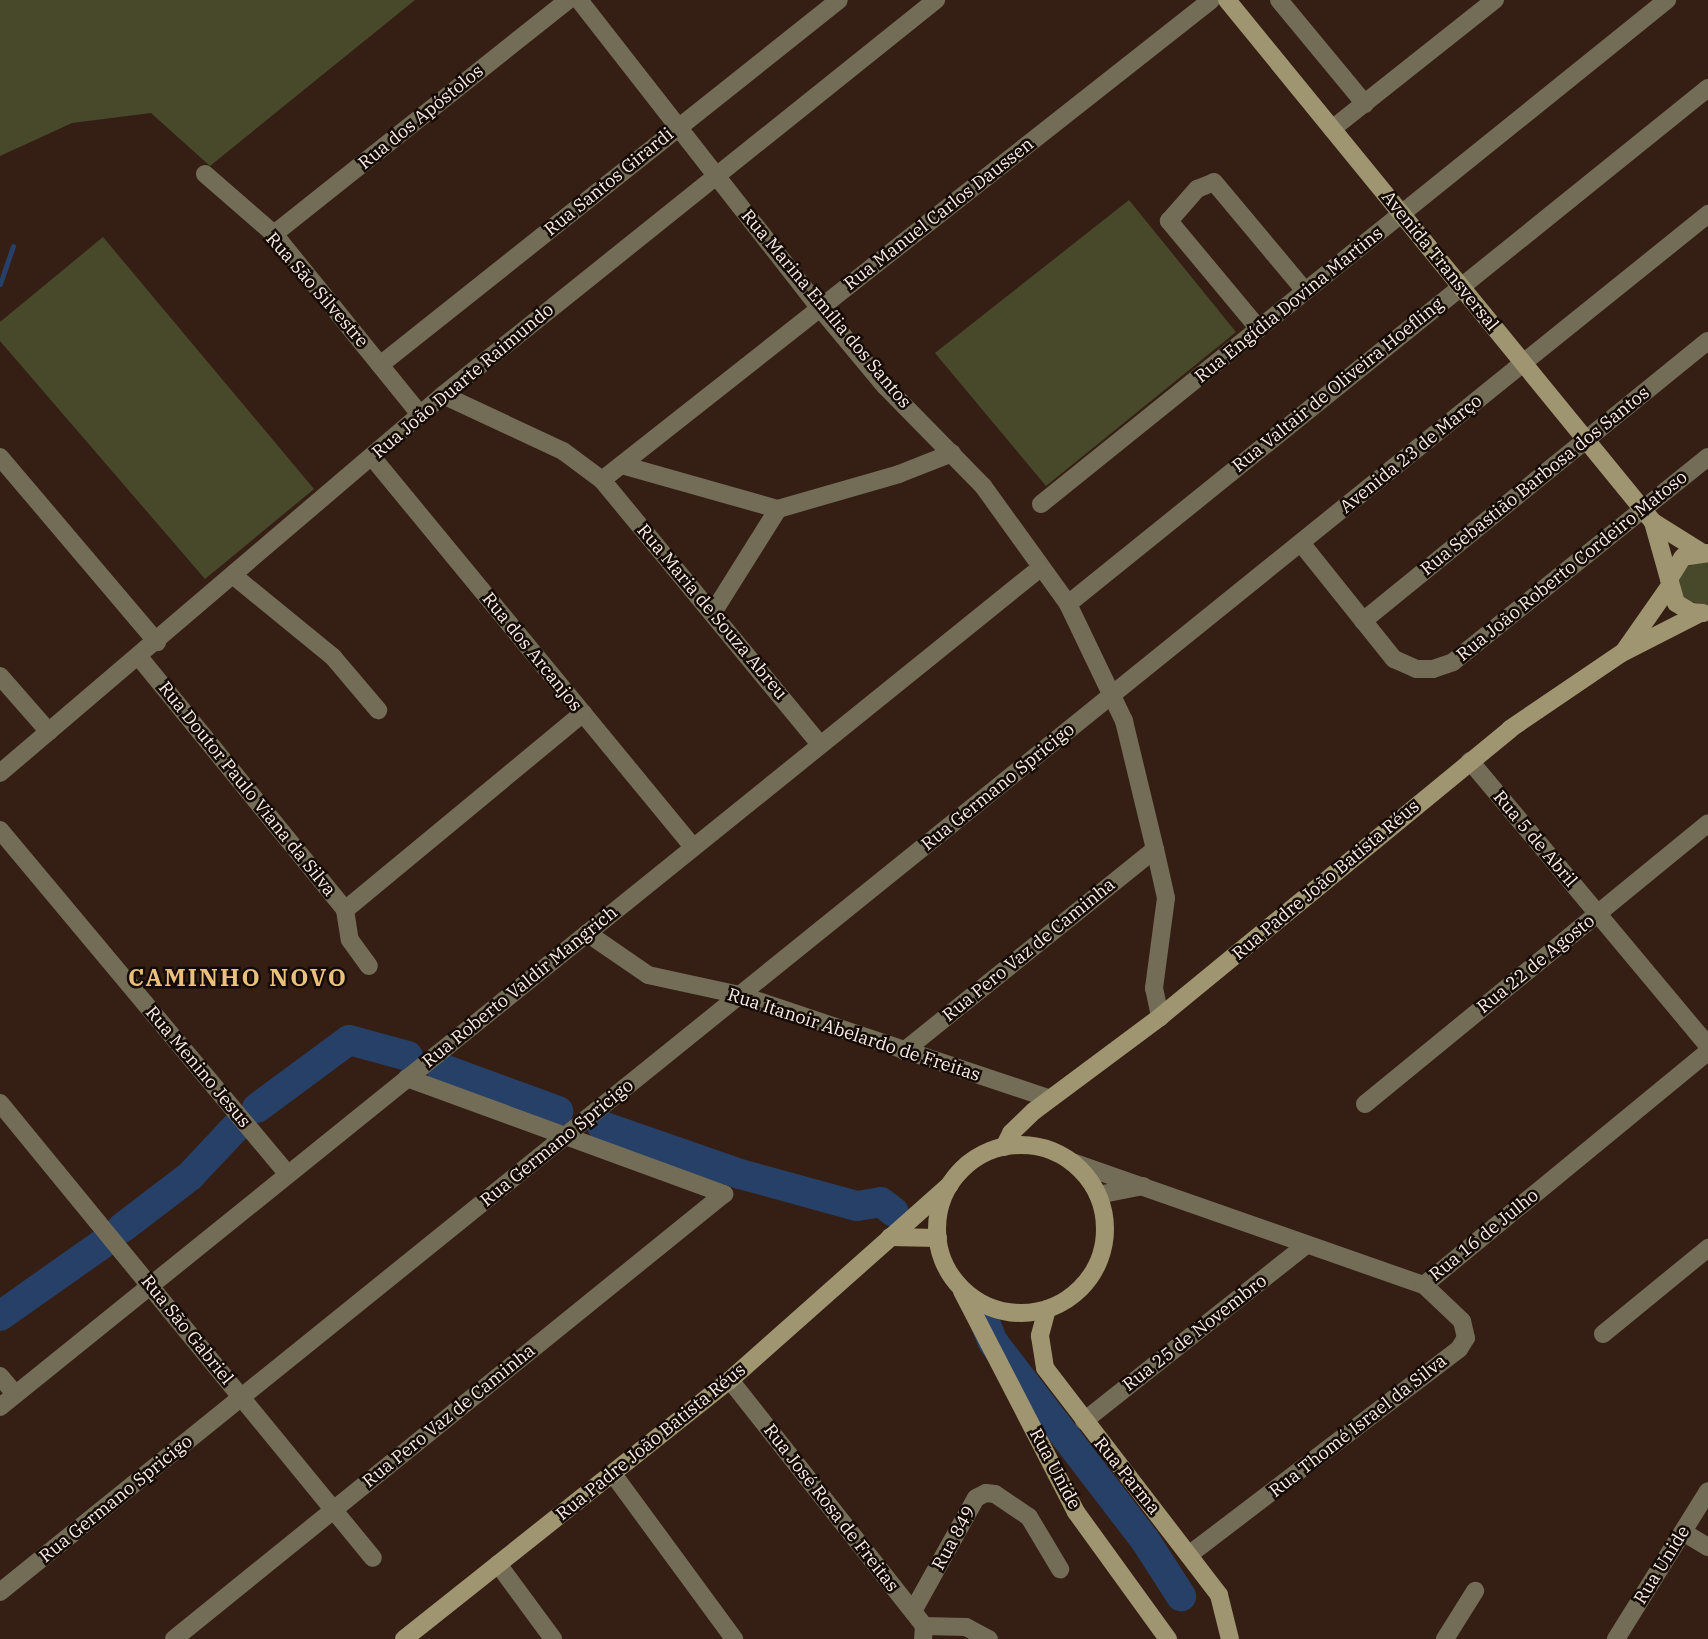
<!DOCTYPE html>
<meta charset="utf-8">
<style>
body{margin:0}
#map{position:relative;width:1708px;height:1639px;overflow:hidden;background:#351f14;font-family:"IBM Plex Serif",serif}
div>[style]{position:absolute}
.green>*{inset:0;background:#47492a}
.stream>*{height:5px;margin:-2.5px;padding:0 2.5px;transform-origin:2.5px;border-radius:2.5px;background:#264068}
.river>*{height:30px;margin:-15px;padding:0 15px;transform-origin:15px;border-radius:15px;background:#264068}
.minor>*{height:18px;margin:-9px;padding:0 9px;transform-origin:9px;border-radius:9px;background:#736c56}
.tertiary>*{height:18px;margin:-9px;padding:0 9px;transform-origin:9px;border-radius:9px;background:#736c56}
.secondary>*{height:18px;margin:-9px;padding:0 9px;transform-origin:9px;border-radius:9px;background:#9f9570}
.secondary>.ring{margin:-9px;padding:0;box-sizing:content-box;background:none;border:18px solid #9f9570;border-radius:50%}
span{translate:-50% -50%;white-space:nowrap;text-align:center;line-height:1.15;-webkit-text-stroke:5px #150c07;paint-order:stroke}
.street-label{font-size:18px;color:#f9eae2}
.district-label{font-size:24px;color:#eac17b;font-weight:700;letter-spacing:2px}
</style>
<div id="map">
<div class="green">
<i style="clip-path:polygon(0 0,415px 0,210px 166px,151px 113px,72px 123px,0 156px)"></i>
<i style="clip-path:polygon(1129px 200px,1236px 332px,1046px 486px,935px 353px)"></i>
<i style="clip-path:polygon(103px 237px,314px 489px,205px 579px,0 341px,0 322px)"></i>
<i style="clip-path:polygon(1708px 561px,1708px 605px,1685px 601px,1676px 586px,1681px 568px)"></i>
</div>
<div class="stream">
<i style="left:0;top:284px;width:40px;rotate:-71.1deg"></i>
</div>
<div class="river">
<i style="left:441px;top:1068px;width:125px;rotate:20.2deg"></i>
<i style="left:257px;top:1108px;width:114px;rotate:-36.5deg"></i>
<i style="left:349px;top:1040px;width:61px;rotate:15.2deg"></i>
<i style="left:602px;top:1126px;width:146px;rotate:19.2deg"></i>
<i style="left:740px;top:1174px;width:121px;rotate:15.3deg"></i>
<i style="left:857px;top:1206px;width:24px;rotate:-9deg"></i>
<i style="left:881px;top:1202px;width:16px;rotate:38deg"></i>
<i style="left:122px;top:1228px;width:86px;rotate:-37.4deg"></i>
<i style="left:190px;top:1176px;width:66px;rotate:-46.8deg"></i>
<i style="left:0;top:1316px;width:125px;rotate:-35.2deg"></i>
<i style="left:986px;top:1325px;width:18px;rotate:68deg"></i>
<i style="left:993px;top:1342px;width:250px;rotate:52.5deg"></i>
<i style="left:1145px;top:1540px;width:67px;rotate:57.3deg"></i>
</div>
<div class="minor">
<i style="left:579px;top:0;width:391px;rotate:52deg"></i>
<i style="left:820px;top:308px;width:102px;rotate:50.2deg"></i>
<i style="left:885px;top:386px;width:140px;rotate:45.6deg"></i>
<i style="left:983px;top:486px;width:145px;rotate:54.2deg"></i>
<i style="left:1068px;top:604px;width:130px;rotate:64.4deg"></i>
<i style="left:1124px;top:721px;width:132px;rotate:76.4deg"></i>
<i style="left:1155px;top:849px;width:50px;rotate:77.3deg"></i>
<i style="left:1166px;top:898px;width:91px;rotate:97.6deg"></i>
<i style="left:1154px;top:988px;width:30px;rotate:78deg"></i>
<i style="left:1279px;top:0;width:135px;rotate:50.4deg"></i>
<i style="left:1332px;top:129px;width:208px;rotate:-38.4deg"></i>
<i style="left:205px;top:174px;width:91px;rotate:41deg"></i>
<i style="left:274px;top:234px;width:232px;rotate:51deg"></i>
<i style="left:274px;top:234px;width:376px;rotate:-38.5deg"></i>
<i style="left:1259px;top:329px;width:141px;rotate:-129.8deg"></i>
<i style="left:1169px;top:221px;width:43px;rotate:-48.8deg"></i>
<i style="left:1197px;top:189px;width:18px;rotate:-22deg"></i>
<i style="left:1214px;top:182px;width:142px;rotate:50.1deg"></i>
<i style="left:1523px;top:363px;width:238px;rotate:-38.8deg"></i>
<i style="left:380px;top:365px;width:586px;rotate:-38.49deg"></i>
<i style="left:443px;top:395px;width:132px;rotate:25deg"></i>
<i style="left:563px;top:451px;width:49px;rotate:36.6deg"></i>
<i style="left:602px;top:480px;width:342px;rotate:50.5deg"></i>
<i style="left:0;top:457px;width:243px;rotate:49.7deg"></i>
<i style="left:372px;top:457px;width:505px;rotate:50.54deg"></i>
<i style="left:622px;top:465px;width:162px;rotate:15.8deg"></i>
<i style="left:778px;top:509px;width:126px;rotate:-16.1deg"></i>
<i style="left:899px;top:474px;width:57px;rotate:-21.6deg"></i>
<i style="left:602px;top:480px;width:775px;rotate:-38.24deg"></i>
<i style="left:1041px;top:504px;width:804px;rotate:-38.84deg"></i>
<i style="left:1301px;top:543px;width:149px;rotate:51.3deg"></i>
<i style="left:1394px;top:659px;width:24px;rotate:24deg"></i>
<i style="left:1416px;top:669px;width:17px"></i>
<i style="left:1433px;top:669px;width:21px;rotate:-19deg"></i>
<i style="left:1453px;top:662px;width:327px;rotate:-38.8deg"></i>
<i style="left:234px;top:576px;width:128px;rotate:39.3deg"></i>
<i style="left:333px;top:657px;width:70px;rotate:49.7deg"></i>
<i style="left:1068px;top:604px;width:822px;rotate:-38.88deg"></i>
<i style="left:714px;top:611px;width:120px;rotate:-57.9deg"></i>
<i style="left:1363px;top:621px;width:444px;rotate:-39.1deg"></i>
<i style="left:139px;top:657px;width:326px;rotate:50.8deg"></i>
<i style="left:345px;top:910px;width:309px;rotate:-39.6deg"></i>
<i style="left:0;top:676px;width:74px;rotate:48.8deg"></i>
<i style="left:1470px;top:761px;width:371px;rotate:50.1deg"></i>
<i style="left:0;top:773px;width:582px;rotate:-40.47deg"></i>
<i style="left:443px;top:395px;width:632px;rotate:-38.7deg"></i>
<i style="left:0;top:830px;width:449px;rotate:50.1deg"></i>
<i style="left:345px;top:910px;width:30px;rotate:81deg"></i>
<i style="left:350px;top:940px;width:32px;rotate:54deg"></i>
<i style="left:587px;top:933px;width:74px;rotate:34.5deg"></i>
<i style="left:648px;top:975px;width:94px;rotate:12.3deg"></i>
<i style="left:740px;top:995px;width:327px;rotate:18.5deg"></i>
<i style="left:904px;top:1051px;width:322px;rotate:-38.8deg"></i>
<i style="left:407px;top:1078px;width:338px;rotate:20.1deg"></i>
<i style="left:0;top:1103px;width:588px;rotate:50.66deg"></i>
<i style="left:1365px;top:1104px;width:443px;rotate:-39.3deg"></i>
<i style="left:1072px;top:1162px;width:373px;rotate:19.3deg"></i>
<i style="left:1424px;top:1285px;width:367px;rotate:-39.4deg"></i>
<i style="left:1098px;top:1195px;width:46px;rotate:-11.3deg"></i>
<i style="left:1603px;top:1334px;width:136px;rotate:-39.3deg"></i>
<i style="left:0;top:1376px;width:23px;rotate:50deg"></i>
<i style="left:730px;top:1380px;width:313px;rotate:51.7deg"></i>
<i style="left:924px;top:1626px;width:13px;rotate:94deg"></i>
<i style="left:0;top:1407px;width:1336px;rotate:-38.89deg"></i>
<i style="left:1084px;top:1421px;width:283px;rotate:-38.4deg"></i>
<i style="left:613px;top:1474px;width:205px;rotate:53.7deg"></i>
<i style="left:1683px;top:1532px;width:29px;rotate:31deg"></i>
<i style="left:1190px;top:1554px;width:338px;rotate:-37.3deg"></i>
<i style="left:1459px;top:1349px;width:13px;rotate:-58deg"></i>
<i style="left:1466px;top:1338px;width:17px;rotate:-103deg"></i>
<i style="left:1462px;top:1321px;width:52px;rotate:-136.5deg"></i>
<i style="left:498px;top:1564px;width:93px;rotate:53.7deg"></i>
<i style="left:913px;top:1611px;width:129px;rotate:-60.9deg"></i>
<i style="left:976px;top:1498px;width:11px;rotate:-27deg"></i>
<i style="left:986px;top:1493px;width:9px;rotate:6deg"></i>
<i style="left:995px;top:1494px;width:41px;rotate:34.1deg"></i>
<i style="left:1029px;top:1517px;width:61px;rotate:59.2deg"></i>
<i style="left:924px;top:1626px;width:42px;rotate:1.4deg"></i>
<i style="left:966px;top:1627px;width:26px;rotate:28deg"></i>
<i style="left:174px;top:1639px;width:707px;rotate:-38.98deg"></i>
<i style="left:1445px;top:1639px;width:57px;rotate:-58deg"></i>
<i style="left:1616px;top:1639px;width:174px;rotate:-58.1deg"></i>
</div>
<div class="tertiary">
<i style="left:0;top:1592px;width:1957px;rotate:-38.9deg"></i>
</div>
<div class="secondary">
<i style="left:1227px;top:0;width:674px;rotate:50.78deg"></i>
<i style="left:1653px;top:522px;width:57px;rotate:32deg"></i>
<i style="left:1653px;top:522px;width:59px;rotate:74.3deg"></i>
<i style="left:1703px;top:613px;width:12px;rotate:-175deg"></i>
<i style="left:1691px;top:612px;width:17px;rotate:-149deg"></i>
<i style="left:1676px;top:603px;width:25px;rotate:-106deg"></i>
<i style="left:1669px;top:579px;width:26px;rotate:-58deg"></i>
<i style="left:1683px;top:557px;width:25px;rotate:-9deg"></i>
<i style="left:1625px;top:650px;width:77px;rotate:-55.1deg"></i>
<i class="ring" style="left:937px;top:1145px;width:150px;height:150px"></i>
<i style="left:1004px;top:1147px;width:16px;rotate:-63deg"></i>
<i style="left:1011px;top:1133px;width:32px;rotate:-44deg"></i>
<i style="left:1034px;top:1111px;width:157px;rotate:-36.7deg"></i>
<i style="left:1160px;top:1017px;width:453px;rotate:-39.4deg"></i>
<i style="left:1510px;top:729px;width:135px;rotate:-34.2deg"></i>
<i style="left:1622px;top:653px;width:88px;rotate:-27.1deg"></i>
<i style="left:890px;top:1237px;width:48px;rotate:1.2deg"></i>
<i style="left:962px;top:1291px;width:249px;rotate:62.7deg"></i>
<i style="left:1076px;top:1512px;width:157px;rotate:54.1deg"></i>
<i style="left:1047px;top:1309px;width:28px;rotate:105deg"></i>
<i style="left:1040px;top:1336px;width:32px;rotate:81deg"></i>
<i style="left:1045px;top:1368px;width:286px;rotate:52.5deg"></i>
<i style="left:1219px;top:1595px;width:45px;rotate:76deg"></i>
<i style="left:404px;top:1639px;width:416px;rotate:-38.5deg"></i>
<i style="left:730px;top:1380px;width:294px;rotate:-41.6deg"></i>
</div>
<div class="street-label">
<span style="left:421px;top:117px;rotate:-39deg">Rua dos Apóstolos</span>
<span style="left:609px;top:182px;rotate:-39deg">Rua Santos Girardi</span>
<span style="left:939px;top:214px;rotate:-38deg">Rua Manuel Carlos Daussen</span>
<span style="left:1440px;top:261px;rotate:51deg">Avenida Transversal</span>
<span style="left:317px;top:290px;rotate:49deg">Rua São Silvestre</span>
<span style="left:1289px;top:305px;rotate:-39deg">Rua Engídia Dovina Martins</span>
<span style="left:826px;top:309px;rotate:50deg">Rua Marina Emília dos Santos</span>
<span style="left:463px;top:381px;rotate:-40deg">Rua João Duarte Raimundo</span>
<span style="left:1338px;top:385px;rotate:-39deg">Rua Valtair de Oliveira Hoefling</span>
<span style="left:1411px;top:454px;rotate:-39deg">Avenida 23 de Março</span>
<span style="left:1535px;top:481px;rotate:-39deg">Rua Sebastião Barbosa dos Santos</span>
<span style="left:1572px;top:566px;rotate:-39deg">Rua João Roberto Cordeiro Matoso</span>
<span style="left:712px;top:612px;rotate:50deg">Rua Maria de Souza Abreu</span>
<span style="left:532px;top:652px;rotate:51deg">Rua dos Arcanjos</span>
<span style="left:998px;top:787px;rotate:-39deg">Rua Germano Spricigo</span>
<span style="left:247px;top:789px;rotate:51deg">Rua Doutor Paulo Viana da Silva</span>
<span style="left:1535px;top:839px;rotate:50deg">Rua 5 de Abril</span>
<span style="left:1326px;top:880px;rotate:-40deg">Rua Padre João Batista Réus</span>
<span style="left:1029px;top:950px;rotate:-39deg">Rua Pero Vaz de Caminha</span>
<span style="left:1536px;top:964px;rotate:-39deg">Rua 22 de Agosto</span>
<span style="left:520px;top:987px;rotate:-39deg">Rua Roberto Valdir Mangrich</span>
<span style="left:854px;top:1035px;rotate:18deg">Rua Itanoir Abelardo de Freitas</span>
<span style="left:198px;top:1067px;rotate:50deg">Rua Menino Jesus</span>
<span style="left:557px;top:1143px;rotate:-39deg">Rua Germano Spricigo</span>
<span style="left:1484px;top:1235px;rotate:-39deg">Rua 16 de Julho</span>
<span style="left:187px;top:1330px;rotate:51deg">Rua São Gabriel</span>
<span style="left:1195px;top:1333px;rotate:-38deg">Rua 25 de Novembro</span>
<span style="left:449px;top:1416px;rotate:-39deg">Rua Pero Vaz de Caminha</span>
<span style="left:1358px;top:1426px;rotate:-38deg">Rua Thomé Israel da Silva</span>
<span style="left:651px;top:1442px;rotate:-39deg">Rua Padre João Batista Réus</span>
<span style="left:1055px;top:1469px;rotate:62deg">Rua Unide</span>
<span style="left:1127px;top:1476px;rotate:51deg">Rua Parma</span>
<span style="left:116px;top:1499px;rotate:-39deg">Rua Germano Spricigo</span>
<span style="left:831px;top:1508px;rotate:52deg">Rua José Rosa de Freitas</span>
<span style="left:954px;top:1538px;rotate:-61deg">Rua 849</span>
<span style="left:1662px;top:1565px;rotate:-58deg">Rua Unide</span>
</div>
<div class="district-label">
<span style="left:238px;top:978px">CAMINHO NOVO</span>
</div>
</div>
